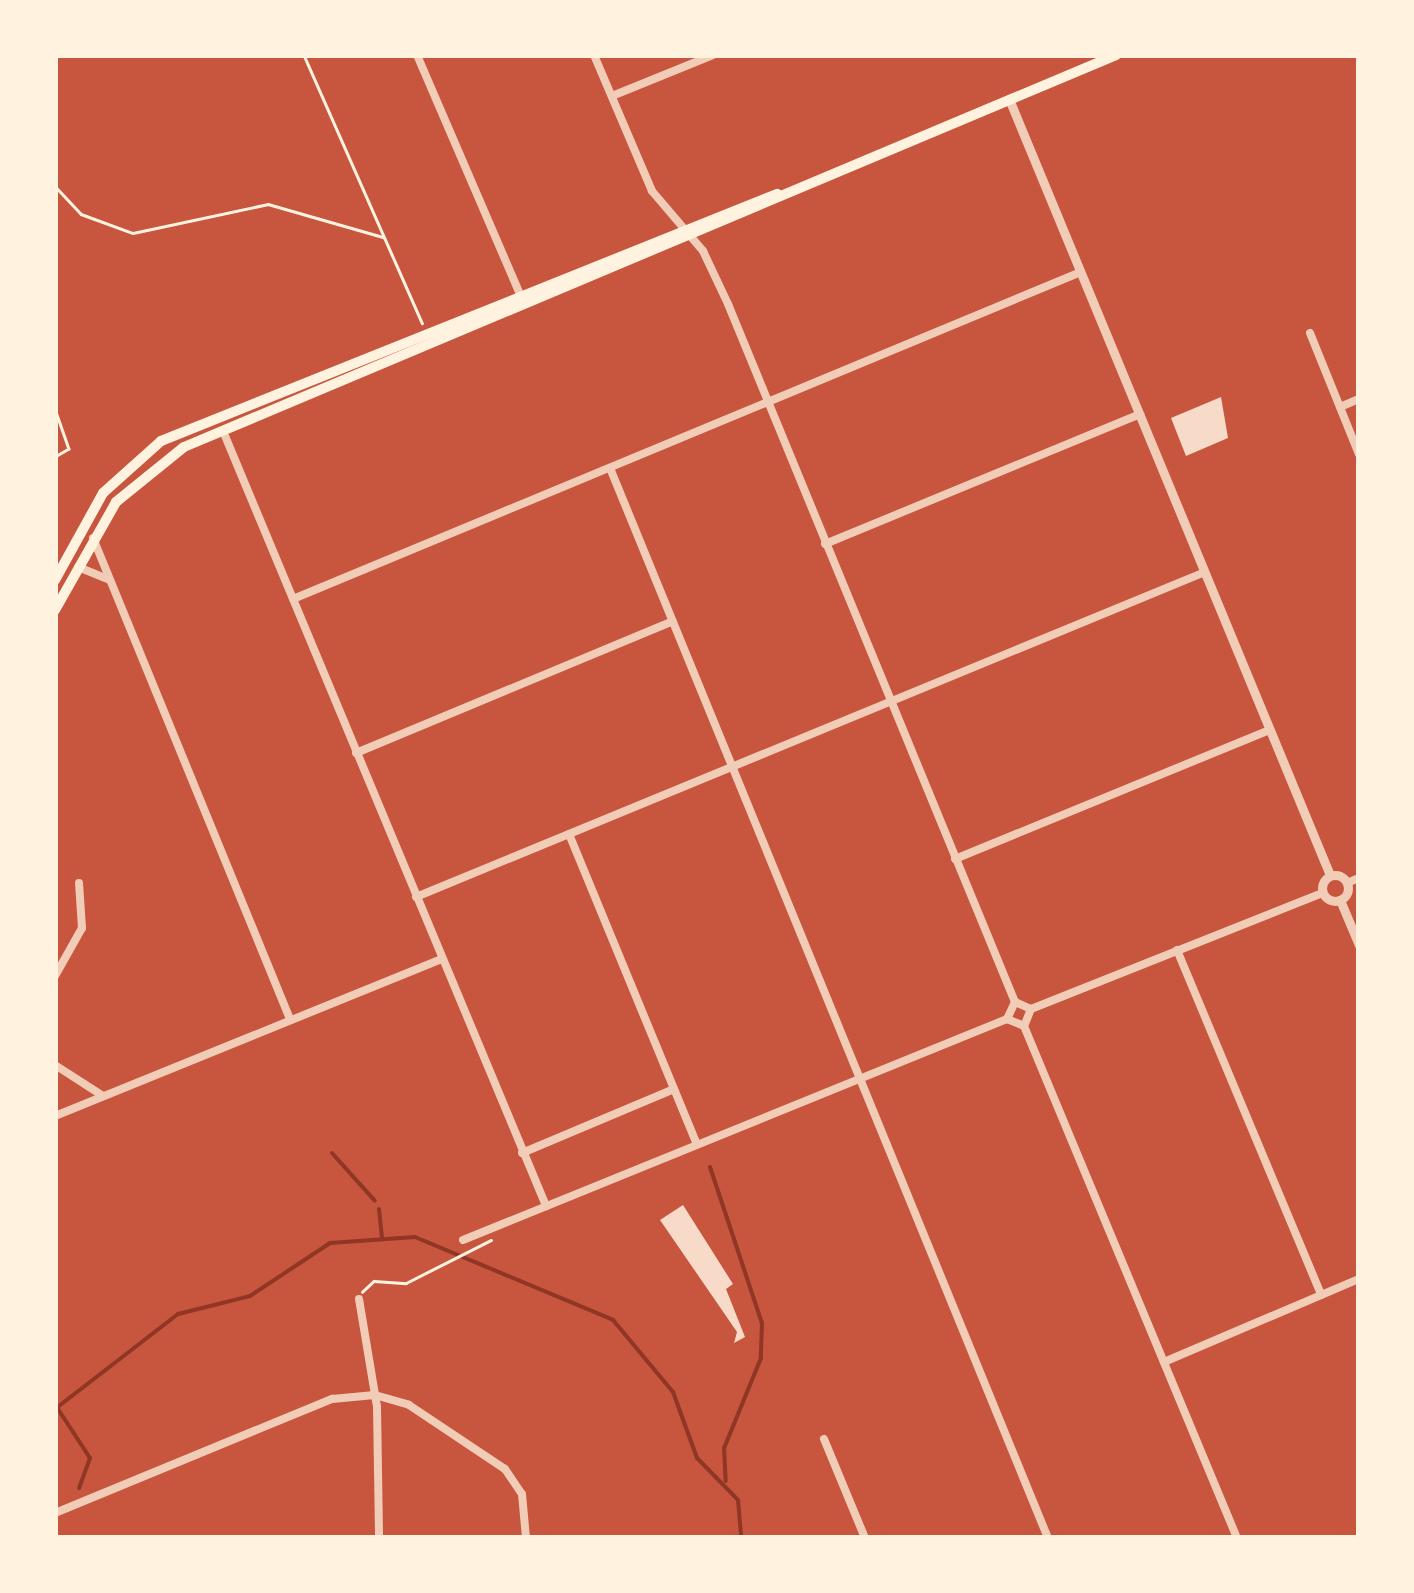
<!DOCTYPE html>
<style>
body{margin:0}
#map{position:relative;width:1414px;height:1593px;overflow:hidden;background:#c8553d;font-family:Signika,sans-serif}
div>[style]{position:absolute}
.stream>*{height:4px;margin:-2px;padding:0 2px;transform-origin:2px;border-radius:2px;background:#8f3625}
.building>*{inset:0;background:#f7dbc8}
.path>*{height:2.5px;margin:-1.25px;padding:0 1.25px;transform-origin:1.25px;border-radius:1.25px;background:#fff3e0}
.minor>*{height:8px;margin:-4px;padding:0 4px;transform-origin:4px;border-radius:4px;background:#f1ccb7}
.tertiary>*{height:9px;margin:-4.5px;padding:0 4.5px;transform-origin:4.5px;border-radius:4.5px;background:#f1ccb7}
.tertiary>.ring{margin:-4.5px;padding:0;box-sizing:content-box;background:none;border:9px solid #f1ccb7;border-radius:50%}
.secondary>*{height:10px;margin:-5px;padding:0 5px;transform-origin:5px;border-radius:5px;background:#fff3e0}
span{translate:-50% -50%;white-space:nowrap;text-align:center;line-height:1.15;-webkit-text-stroke:8px #fff3e0;paint-order:stroke}
.frame{position:absolute;inset:0;border:58px solid #fff3e0;pointer-events:none}
</style>
<div id="map">
<div class="stream">
<i style="left:332px;top:1153px;width:64px;rotate:48.1deg"></i>
<i style="left:710px;top:1167px;width:164px;rotate:71.6deg"></i>
<i style="left:762px;top:1323px;width:35px;rotate:92deg"></i>
<i style="left:761px;top:1358px;width:97px;rotate:112.3deg"></i>
<i style="left:724px;top:1448px;width:33px;rotate:87deg"></i>
<i style="left:379px;top:1209px;width:30px;rotate:84deg"></i>
<i style="left:55px;top:1409px;width:155px;rotate:-37.7deg"></i>
<i style="left:178px;top:1314px;width:74px;rotate:-14deg"></i>
<i style="left:250px;top:1296px;width:96px;rotate:-33.5deg"></i>
<i style="left:330px;top:1243px;width:85px;rotate:-4deg"></i>
<i style="left:415px;top:1237px;width:215px;rotate:22.7deg"></i>
<i style="left:613px;top:1320px;width:94px;rotate:50.2deg"></i>
<i style="left:673px;top:1392px;width:70px;rotate:70deg"></i>
<i style="left:697px;top:1458px;width:59px;rotate:45.7deg"></i>
<i style="left:738px;top:1500px;width:38px;rotate:85deg"></i>
<i style="left:58px;top:1409px;width:59px;rotate:56.9deg"></i>
<i style="left:90px;top:1458px;width:32px;rotate:110deg"></i>
</div>
<div class="building">
<i style="clip-path:polygon(1221px 397px,1228px 438px,1186px 456px,1171px 418px)"></i>
<i style="clip-path:polygon(683px 1205px,733px 1284px,726px 1289px,745px 1337px,734px 1343px,737px 1332px,660px 1220px)"></i>
</div>
<div class="path">
<i style="left:304px;top:55px;width:293px;rotate:66.2deg"></i>
<i style="left:55px;top:186px;width:38px;rotate:47deg"></i>
<i style="left:81px;top:214px;width:55px;rotate:20.1deg"></i>
<i style="left:133px;top:233px;width:138px;rotate:-12.1deg"></i>
<i style="left:268px;top:204px;width:120px;rotate:16deg"></i>
<i style="left:55px;top:409px;width:42px;rotate:70.7deg"></i>
<i style="left:69px;top:449px;width:16px;rotate:150deg"></i>
<i style="left:362px;top:1292px;width:16px;rotate:-43deg"></i>
<i style="left:374px;top:1281px;width:32px;rotate:4deg"></i>
<i style="left:406px;top:1283px;width:95px;rotate:-26.8deg"></i>
</div>
<div class="minor">
<i style="left:417px;top:55px;width:263px;rotate:66.7deg"></i>
<i style="left:594px;top:55px;width:148px;rotate:66.9deg"></i>
<i style="left:652px;top:191px;width:79px;rotate:49.6deg"></i>
<i style="left:703px;top:251px;width:59px;rotate:64.7deg"></i>
<i style="left:728px;top:304px;width:755px;rotate:67.65deg"></i>
<i style="left:612px;top:96px;width:109px;rotate:-22.1deg"></i>
<i style="left:1310px;top:333px;width:131px;rotate:68deg"></i>
<i style="left:1340px;top:407px;width:21px;rotate:-23deg"></i>
<i style="left:223px;top:431px;width:840px;rotate:67.37deg"></i>
<i style="left:610px;top:468px;width:1156px;rotate:67.74deg"></i>
<i style="left:93px;top:538px;width:520px;rotate:67.73deg"></i>
<i style="left:825px;top:544px;width:341px;rotate:-22.4deg"></i>
<i style="left:78px;top:567px;width:32px;rotate:22deg"></i>
<i style="left:293px;top:599px;width:853px;rotate:-22.54deg"></i>
<i style="left:356px;top:753px;width:343px;rotate:-22.6deg"></i>
<i style="left:569px;top:834px;width:335px;rotate:67.6deg"></i>
<i style="left:955px;top:859px;width:340px;rotate:-22.3deg"></i>
<i style="left:1347px;top:883px;width:13px;rotate:-23deg"></i>
<i style="left:416px;top:897px;width:853px;rotate:-22.39deg"></i>
<i style="left:1177px;top:950px;width:374px;rotate:67.3deg"></i>
<i style="left:55px;top:976px;width:55px;rotate:-60.6deg"></i>
<i style="left:82px;top:928px;width:45px;rotate:-93.8deg"></i>
<i style="left:1015px;top:1002px;width:17px;rotate:24deg"></i>
<i style="left:1031px;top:1009px;width:18px;rotate:112deg"></i>
<i style="left:1015px;top:1002px;width:19px;rotate:115deg"></i>
<i style="left:1007px;top:1019px;width:18px;rotate:22deg"></i>
<i style="left:1031px;top:1009px;width:313px;rotate:-21.7deg"></i>
<i style="left:1024px;top:1026px;width:555px;rotate:67.41deg"></i>
<i style="left:55px;top:1065px;width:57px;rotate:32.9deg"></i>
<i style="left:55px;top:1116px;width:418px;rotate:-22.1deg"></i>
<i style="left:522px;top:1153px;width:165px;rotate:-22.8deg"></i>
<i style="left:463px;top:1240px;width:587px;rotate:-22.11deg"></i>
<i style="left:359px;top:1299px;width:109px;rotate:80.5deg"></i>
<i style="left:377px;top:1407px;width:131px;rotate:89.1deg"></i>
<i style="left:1164px;top:1362px;width:212px;rotate:-23.1deg"></i>
<i style="left:824px;top:1439px;width:107px;rotate:67.5deg"></i>
<i style="left:55px;top:1513px;width:300px;rotate:-22.4deg"></i>
<i style="left:332px;top:1399px;width:43px;rotate:-5.3deg"></i>
<i style="left:375px;top:1395px;width:35px;rotate:16deg"></i>
<i style="left:409px;top:1405px;width:115px;rotate:33.7deg"></i>
<i style="left:505px;top:1469px;width:30px;rotate:56deg"></i>
<i style="left:522px;top:1494px;width:44px;rotate:84.8deg"></i>
</div>
<div class="tertiary">
<i style="left:1009px;top:99px;width:840px;rotate:67.53deg"></i>
<i class="ring" style="left:1322px;top:875px;width:17px;height:17px"></i>
<i style="left:1340px;top:900px;width:49px;rotate:67.1deg"></i>
</div>
<div class="secondary">
<i style="left:55px;top:580px;width:99px;rotate:-61.1deg"></i>
<i style="left:103px;top:493px;width:78px;rotate:-41.9deg"></i>
<i style="left:161px;top:441px;width:664px;rotate:-21.85deg"></i>
<i style="left:55px;top:610px;width:124px;rotate:-60.5deg"></i>
<i style="left:116px;top:502px;width:87px;rotate:-39deg"></i>
<i style="left:184px;top:447px;width:1011px;rotate:-22.81deg"></i>
</div>
<div class="frame"></div>
</div>
